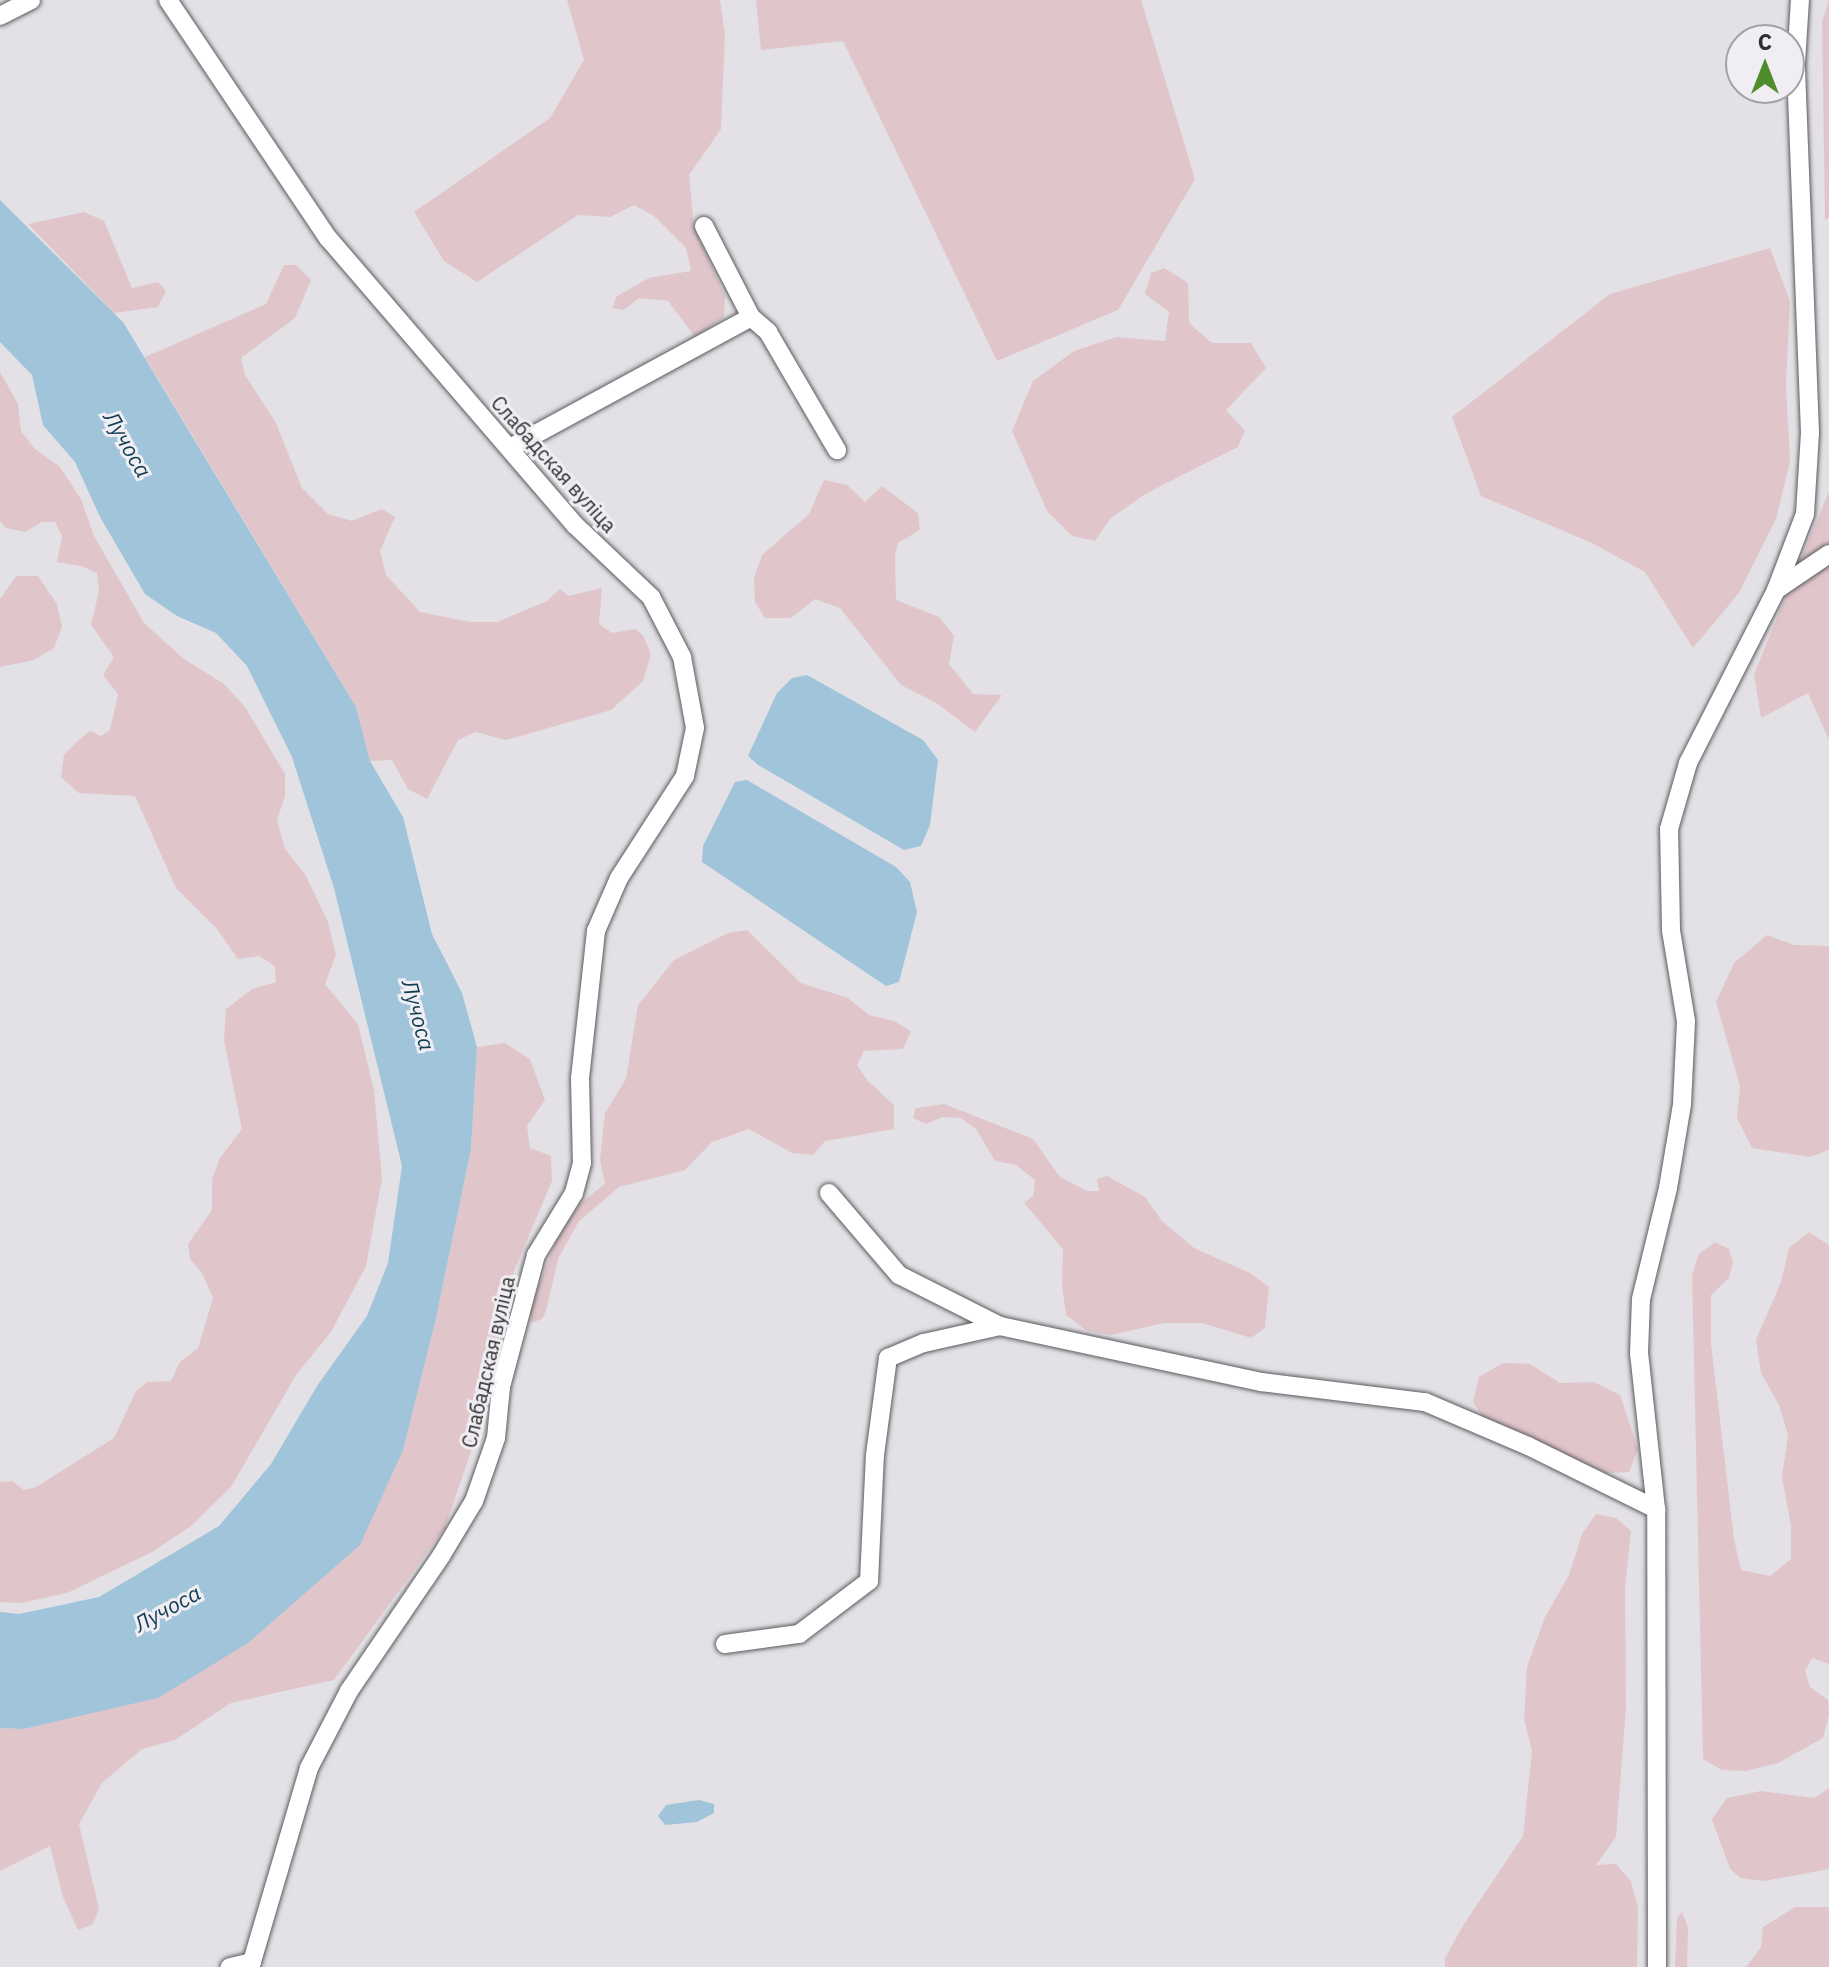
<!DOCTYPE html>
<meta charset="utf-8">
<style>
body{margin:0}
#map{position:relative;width:1829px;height:1967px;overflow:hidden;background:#e3e1e6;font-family:"IBM Plex Sans",sans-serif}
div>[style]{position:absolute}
.green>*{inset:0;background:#e0c6ca}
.water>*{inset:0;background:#a0c4da}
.roads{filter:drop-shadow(0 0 2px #5c5b5f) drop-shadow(0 0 2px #5c5b5f)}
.minor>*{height:18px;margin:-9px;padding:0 9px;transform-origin:9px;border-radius:9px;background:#fff}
span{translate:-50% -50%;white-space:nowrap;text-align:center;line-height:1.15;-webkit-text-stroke:6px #f0eef3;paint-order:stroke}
.street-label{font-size:20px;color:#2e2d2f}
.water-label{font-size:22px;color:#0f3d54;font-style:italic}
.north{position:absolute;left:1725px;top:24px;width:80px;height:80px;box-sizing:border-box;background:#f0eef3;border:2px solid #a2a1a5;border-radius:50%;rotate:0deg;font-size:22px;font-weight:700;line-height:32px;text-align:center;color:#2e2d2f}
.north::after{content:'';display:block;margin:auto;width:28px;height:36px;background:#4e8c2c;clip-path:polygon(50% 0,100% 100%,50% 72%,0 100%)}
</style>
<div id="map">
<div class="green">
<i style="clip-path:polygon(567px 0,720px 0,725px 34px,721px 129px,689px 175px,694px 227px,725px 296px,724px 317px,695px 337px,668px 301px,639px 298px,624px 310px,612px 308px,617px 296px,649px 278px,691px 271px,686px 248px,654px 216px,634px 205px,610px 217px,578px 215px,477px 282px,444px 261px,414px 212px,550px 118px,584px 60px)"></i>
<i style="clip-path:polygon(756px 0,1141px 0,1195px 179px,1118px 310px,997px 361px,843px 41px,761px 50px)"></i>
<i style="clip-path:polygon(1829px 0,1829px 218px,1825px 220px,1822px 22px)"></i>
<i style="clip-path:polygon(84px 212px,104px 221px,132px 288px,158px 282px,166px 291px,158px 307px,114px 313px,28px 224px)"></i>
<i style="clip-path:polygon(1770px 248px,1790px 301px,1786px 385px,1790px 462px,1776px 519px,1739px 593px,1693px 648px,1645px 572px,1592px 543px,1481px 496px,1452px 417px,1610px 294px)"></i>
<i style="clip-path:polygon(284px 265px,296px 265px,311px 280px,295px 318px,241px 358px,245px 375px,276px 423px,302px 488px,328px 514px,352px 521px,382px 509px,395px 517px,380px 551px,386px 575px,420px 612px,470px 622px,497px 622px,547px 601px,560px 589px,568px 596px,602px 588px,599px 624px,612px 633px,635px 629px,643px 635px,651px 654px,643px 681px,611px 710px,506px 740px,476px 732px,458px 740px,427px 799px,408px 789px,392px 760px,370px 761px,356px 707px,145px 357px,266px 304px)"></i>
<i style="clip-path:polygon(1164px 268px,1188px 283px,1189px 323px,1212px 343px,1251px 343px,1266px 368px,1226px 410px,1245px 431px,1238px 447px,1145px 494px,1110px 519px,1095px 541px,1072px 536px,1047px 511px,1012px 431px,1033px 381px,1074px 351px,1116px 337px,1165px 341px,1169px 312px,1145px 294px,1151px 273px)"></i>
<i style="clip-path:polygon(0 372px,18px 404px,21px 431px,34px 448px,60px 467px,81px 499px,94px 536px,144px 623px,184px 659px,224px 684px,245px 707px,285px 774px,285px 796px,277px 820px,285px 849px,305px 874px,328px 922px,336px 955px,325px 984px,358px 1024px,374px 1090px,382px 1179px,366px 1266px,331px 1332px,296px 1375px,231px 1487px,191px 1526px,152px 1552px,67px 1593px,21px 1603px,0 1602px,0 1482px,12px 1481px,24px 1490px,36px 1487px,114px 1438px,136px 1391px,147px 1382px,171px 1381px,180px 1362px,198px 1348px,213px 1298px,202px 1273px,190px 1259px,188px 1244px,212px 1210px,212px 1179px,220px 1158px,242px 1129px,224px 1040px,226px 1009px,252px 989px,276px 982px,275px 966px,259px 956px,238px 959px,217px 929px,176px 888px,135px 796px,79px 793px,61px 777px,64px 755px,80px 739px,90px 731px,101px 736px,110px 730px,118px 694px,103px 675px,114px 657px,91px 625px,99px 591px,97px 573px,81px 566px,57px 562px,62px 536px,55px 522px,42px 522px,25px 532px,6px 528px,0 521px)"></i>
<i style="clip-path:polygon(824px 480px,847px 485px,865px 502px,882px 486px,918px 513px,920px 530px,898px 543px,895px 554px,896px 600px,939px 617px,954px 636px,949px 664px,973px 694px,1002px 695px,975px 732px,935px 702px,901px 685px,840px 608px,815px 599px,791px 618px,765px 618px,755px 602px,754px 578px,762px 555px,809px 514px)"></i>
<i style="clip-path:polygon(1829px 491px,1829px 740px,1808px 693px,1761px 718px,1754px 674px)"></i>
<i style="clip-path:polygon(16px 576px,38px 576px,57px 604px,62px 627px,54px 648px,34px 660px,0 667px,0 599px)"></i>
<i style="clip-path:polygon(747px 930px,801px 983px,848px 998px,869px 1015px,894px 1021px,911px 1031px,903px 1049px,864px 1051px,857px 1065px,868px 1081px,894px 1105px,894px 1129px,825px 1141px,813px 1155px,792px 1153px,749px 1129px,712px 1142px,685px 1170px,619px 1187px,579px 1221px,558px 1259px,546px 1311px,542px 1319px,531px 1323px,531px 1306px,556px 1241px,580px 1203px,605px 1184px,600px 1159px,605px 1113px,626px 1079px,638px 1005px,674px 960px,728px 933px)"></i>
<i style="clip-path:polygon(1767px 935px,1794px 945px,1829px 946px,1829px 1150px,1810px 1157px,1752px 1148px,1737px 1118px,1740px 1086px,1716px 1002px,1734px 963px)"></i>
<i style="clip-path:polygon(505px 1043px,530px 1059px,545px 1100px,527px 1126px,530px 1148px,551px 1156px,552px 1181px,514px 1271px,475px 1439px,445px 1528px,334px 1680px,231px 1703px,175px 1740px,142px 1749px,102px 1783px,79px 1824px,99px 1909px,93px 1924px,78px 1930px,63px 1897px,50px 1846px,0 1871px,0 1728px,23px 1729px,403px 1450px,435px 1323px,471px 1149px,477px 1047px)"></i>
<i style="clip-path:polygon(944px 1104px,1033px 1139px,1060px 1177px,1087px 1191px,1099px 1191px,1097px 1179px,1107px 1176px,1145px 1197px,1162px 1221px,1194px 1248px,1250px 1273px,1269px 1287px,1265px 1328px,1251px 1338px,1202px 1323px,1164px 1323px,1111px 1335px,1087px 1331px,1066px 1315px,1062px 1285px,1063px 1249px,1024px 1203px,1033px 1196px,1035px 1180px,1016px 1165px,995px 1161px,976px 1129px,961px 1118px,943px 1117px,926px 1124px,913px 1118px,916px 1108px)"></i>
<i style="clip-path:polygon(1809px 1232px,1829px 1245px,1829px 1664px,1812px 1658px,1805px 1671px,1810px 1687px,1828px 1700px,1829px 1715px,1823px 1738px,1778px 1763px,1746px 1771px,1722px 1770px,1703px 1759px,1692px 1275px,1699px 1254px,1715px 1242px,1729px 1249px,1733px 1262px,1729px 1278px,1711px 1295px,1711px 1344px,1734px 1539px,1741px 1570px,1770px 1576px,1791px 1559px,1791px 1526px,1782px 1477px,1788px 1435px,1779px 1405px,1761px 1373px,1756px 1340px,1781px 1282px,1789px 1248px)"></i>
<i style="clip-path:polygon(1503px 1363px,1530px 1364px,1560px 1383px,1594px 1382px,1620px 1395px,1638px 1449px,1629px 1472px,1606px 1473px,1484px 1419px,1473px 1402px,1479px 1377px)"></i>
<i style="clip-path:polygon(1596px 1514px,1616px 1518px,1631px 1531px,1625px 1587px,1626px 1708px,1616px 1837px,1596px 1865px,1616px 1864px,1631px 1881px,1638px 1908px,1637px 1967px,1445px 1967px,1445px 1958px,1464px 1924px,1523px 1836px,1532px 1751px,1524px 1719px,1527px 1667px,1545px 1617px,1569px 1575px,1582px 1534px)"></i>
<i style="clip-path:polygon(1829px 1788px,1829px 1869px,1764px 1881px,1741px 1878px,1730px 1869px,1712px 1819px,1727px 1798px,1761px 1791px,1814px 1798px)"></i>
<i style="clip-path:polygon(1795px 1907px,1829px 1907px,1829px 1967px,1746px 1967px,1761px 1947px,1763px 1927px)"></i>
<i style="clip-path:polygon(1682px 1912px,1688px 1928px,1687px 1967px,1675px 1967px,1677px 1918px)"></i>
</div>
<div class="water">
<i style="clip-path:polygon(0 200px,123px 322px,356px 707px,370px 761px,403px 817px,432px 934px,462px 993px,477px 1047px,471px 1149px,435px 1323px,403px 1450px,360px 1545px,248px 1643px,158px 1698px,23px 1729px,0 1728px,0 1612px,19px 1614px,99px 1597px,219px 1526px,271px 1464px,317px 1386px,367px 1316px,388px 1263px,402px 1166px,334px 888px,292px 757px,247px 666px,216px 633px,177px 616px,145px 594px,100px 517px,75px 462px,43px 425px,32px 375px,0 342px)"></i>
<i style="clip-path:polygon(807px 675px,923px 740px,938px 760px,930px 825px,921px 846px,904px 850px,758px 765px,748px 756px,777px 693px,792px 678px)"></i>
<i style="clip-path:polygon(747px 780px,896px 867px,910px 882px,917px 912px,899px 982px,886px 986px,702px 862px,703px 846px,735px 782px)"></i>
<i style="clip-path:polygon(699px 1800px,714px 1804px,714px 1813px,697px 1822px,665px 1825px,658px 1816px,666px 1805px)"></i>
</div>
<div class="roads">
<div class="minor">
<i style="left:168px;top:0;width:287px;rotate:56.1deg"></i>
<i style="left:328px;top:238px;width:379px;rotate:49.3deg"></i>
<i style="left:575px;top:525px;width:105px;rotate:43.5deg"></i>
<i style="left:651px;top:597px;width:68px;rotate:62.7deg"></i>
<i style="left:682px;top:657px;width:72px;rotate:79.6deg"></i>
<i style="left:695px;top:728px;width:49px;rotate:101.8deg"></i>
<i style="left:685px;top:776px;width:121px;rotate:122.9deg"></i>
<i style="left:619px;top:878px;width:58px;rotate:113.5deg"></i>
<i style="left:596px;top:931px;width:148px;rotate:96.2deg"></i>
<i style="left:580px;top:1078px;width:85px;rotate:88.7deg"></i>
<i style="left:582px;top:1163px;width:31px;rotate:105deg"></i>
<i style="left:574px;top:1193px;width:73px;rotate:121.5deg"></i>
<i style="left:536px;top:1255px;width:137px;rotate:104.9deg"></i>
<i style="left:501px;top:1387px;width:51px;rotate:95.6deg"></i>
<i style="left:496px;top:1438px;width:67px;rotate:109.2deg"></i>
<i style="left:474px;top:1501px;width:64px;rotate:121deg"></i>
<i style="left:441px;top:1556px;width:163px;rotate:124.3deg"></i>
<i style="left:349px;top:1691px;width:87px;rotate:117.5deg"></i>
<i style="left:309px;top:1768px;width:202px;rotate:106.4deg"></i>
<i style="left:252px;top:1962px;width:23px;rotate:167deg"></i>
<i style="left:0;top:16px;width:35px;rotate:-27deg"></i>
<i style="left:704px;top:226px;width:102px;rotate:62.7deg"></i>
<i style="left:751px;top:317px;width:23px;rotate:41deg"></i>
<i style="left:768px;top:332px;width:137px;rotate:59.7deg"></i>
<i style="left:510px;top:448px;width:274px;rotate:-28.5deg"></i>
<i style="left:1776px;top:590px;width:64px;rotate:-34.2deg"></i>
<i style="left:1000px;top:1326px;width:267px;rotate:12.1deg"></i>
<i style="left:1261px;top:1382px;width:165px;rotate:7deg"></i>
<i style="left:1425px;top:1402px;width:112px;rotate:23.1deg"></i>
<i style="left:1528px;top:1446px;width:143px;rotate:26.2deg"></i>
<i style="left:725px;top:1644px;width:75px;rotate:-7.7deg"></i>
<i style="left:799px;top:1634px;width:88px;rotate:-37.1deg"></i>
<i style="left:869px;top:1581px;width:126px;rotate:-87.3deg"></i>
<i style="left:875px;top:1455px;width:98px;rotate:-82.4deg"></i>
<i style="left:888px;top:1358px;width:39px;rotate:-23deg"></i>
<i style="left:924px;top:1343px;width:78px;rotate:-12.6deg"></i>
<i style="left:1000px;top:1326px;width:113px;rotate:-153.2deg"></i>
<i style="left:899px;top:1275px;width:108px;rotate:-130.5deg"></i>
<i style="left:1657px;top:1967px;width:458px;rotate:-90.1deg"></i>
<i style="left:1656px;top:1509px;width:157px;rotate:-96.2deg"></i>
<i style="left:1639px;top:1353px;width:54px;rotate:-87.9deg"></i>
<i style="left:1641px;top:1299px;width:114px;rotate:-76.3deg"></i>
<i style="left:1668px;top:1188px;width:85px;rotate:-80.5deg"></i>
<i style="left:1682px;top:1104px;width:83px;rotate:-87.2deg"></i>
<i style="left:1686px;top:1021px;width:92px;rotate:-99.4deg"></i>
<i style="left:1671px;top:930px;width:101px;rotate:-91.1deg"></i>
<i style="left:1669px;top:829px;width:69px;rotate:-73.9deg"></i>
<i style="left:1688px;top:763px;width:194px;rotate:-63deg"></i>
<i style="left:1776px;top:590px;width:81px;rotate:-69.1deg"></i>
<i style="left:1805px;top:514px;width:81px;rotate:-86.5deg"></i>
<i style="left:1810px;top:433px;width:370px;rotate:-92.2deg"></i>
<i style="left:1796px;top:63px;width:63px;rotate:-86.4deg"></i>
</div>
</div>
<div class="street-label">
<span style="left:554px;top:464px;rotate:48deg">Слабадская вуліца</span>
<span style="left:488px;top:1362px;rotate:-77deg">Слабадская вуліца</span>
</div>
<div class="water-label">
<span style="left:128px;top:444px;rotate:60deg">Лучоса</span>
<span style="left:419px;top:1015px;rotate:75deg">Лучоса</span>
<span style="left:167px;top:1608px;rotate:-29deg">Лучоса</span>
</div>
<div class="north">С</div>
</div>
